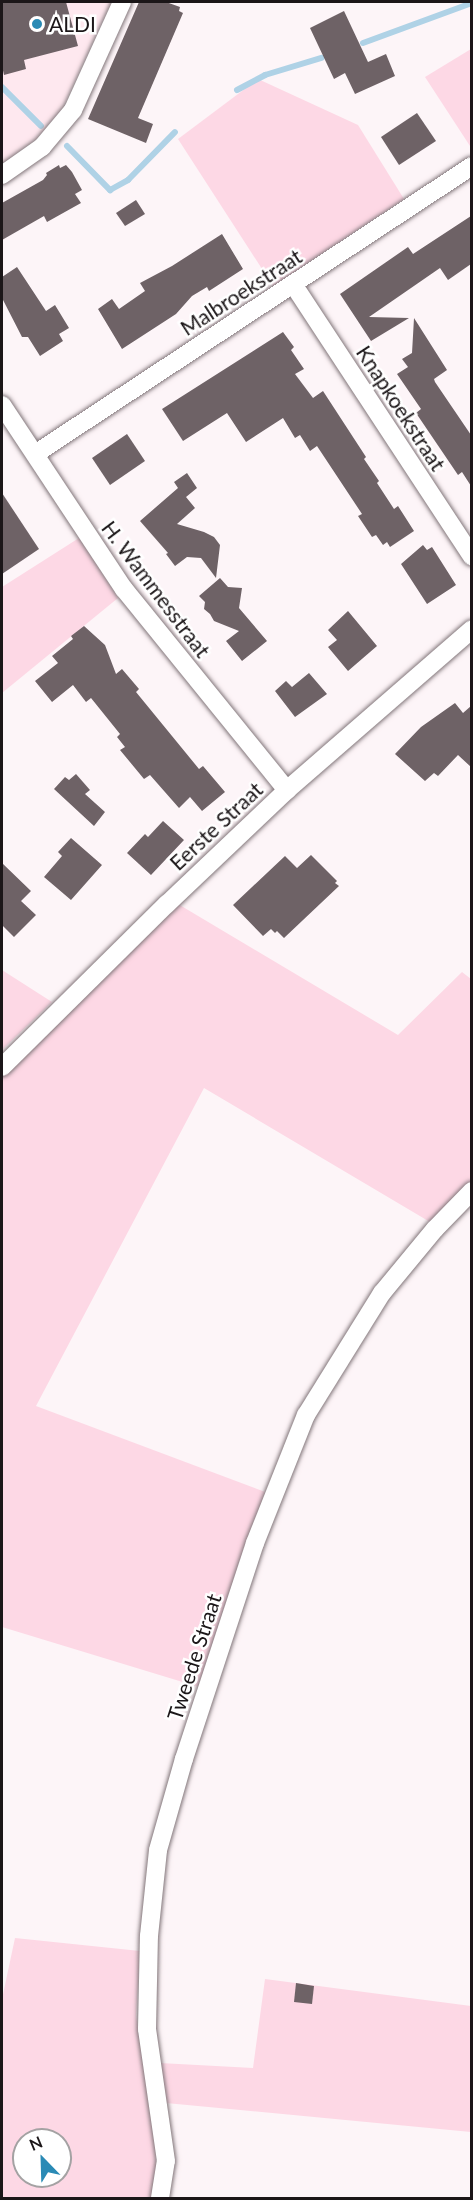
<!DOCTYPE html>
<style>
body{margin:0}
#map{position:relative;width:473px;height:2200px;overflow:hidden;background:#fdf5f8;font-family:Lato,sans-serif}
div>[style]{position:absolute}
.built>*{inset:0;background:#fee8ef}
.green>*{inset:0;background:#fdd8e5}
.stream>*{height:6px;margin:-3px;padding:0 3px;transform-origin:3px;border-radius:3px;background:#afd2e6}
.building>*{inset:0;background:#6e6266}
.roads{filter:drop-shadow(0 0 2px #82767a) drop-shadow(0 0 2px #82767a)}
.street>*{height:18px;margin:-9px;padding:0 9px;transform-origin:9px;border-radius:9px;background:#fff}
.dots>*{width:16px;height:16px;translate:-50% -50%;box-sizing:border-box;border:3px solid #fff;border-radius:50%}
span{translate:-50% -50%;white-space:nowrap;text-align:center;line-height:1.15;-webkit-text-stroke:5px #fff;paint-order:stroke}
.poi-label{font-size:21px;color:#1b1618}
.left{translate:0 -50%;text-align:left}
.street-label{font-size:21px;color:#1b1618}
.frame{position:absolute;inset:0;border:3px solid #1b1618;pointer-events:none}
.north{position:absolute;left:12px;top:2128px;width:60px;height:60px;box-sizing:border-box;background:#fff;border:2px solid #a4a2a3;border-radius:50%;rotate:337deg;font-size:16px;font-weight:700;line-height:24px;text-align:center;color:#1b1618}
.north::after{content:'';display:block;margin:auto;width:21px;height:27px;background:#2a8ab5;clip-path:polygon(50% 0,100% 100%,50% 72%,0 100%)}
</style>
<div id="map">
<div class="built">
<i style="clip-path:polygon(2px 2px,111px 2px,62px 109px,36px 139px,2px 164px)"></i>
</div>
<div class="green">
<i style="clip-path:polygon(471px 49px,472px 145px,470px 146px,425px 77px)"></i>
<i style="clip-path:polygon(258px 79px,358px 125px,404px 199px,273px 286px,178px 139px)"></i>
<i style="clip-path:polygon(79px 538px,118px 598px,2px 693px,2px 587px)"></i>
<i style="clip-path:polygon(178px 904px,398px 1035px,462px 972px,471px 979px,471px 1181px,430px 1222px,204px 1088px,36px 1406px,265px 1492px,199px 1687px,2px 1627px,2px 1075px)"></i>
<i style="clip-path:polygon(2px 970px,52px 1002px,3px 1049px,2px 1048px)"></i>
<i style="clip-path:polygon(evenodd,15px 1938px,140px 1951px,136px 2015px,155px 2138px,156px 2168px,151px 2198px,2px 2198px,2px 1999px,15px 1938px,24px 2140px,60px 2140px,60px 2176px,24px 2176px,24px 2140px)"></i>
<i style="clip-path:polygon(265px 1979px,471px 2006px,471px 2132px,166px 2103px,160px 2063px,253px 2068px)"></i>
</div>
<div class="stream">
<i style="left:363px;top:43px;width:116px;rotate:-20.2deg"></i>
<i style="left:2px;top:87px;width:55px;rotate:45deg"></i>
<i style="left:237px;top:90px;width:32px;rotate:-28deg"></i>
<i style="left:265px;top:75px;width:59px;rotate:-16.9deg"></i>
<i style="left:67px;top:146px;width:62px;rotate:45.7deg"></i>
<i style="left:110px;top:190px;width:21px;rotate:-29deg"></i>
<i style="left:128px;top:180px;width:67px;rotate:-45.6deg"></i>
</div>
<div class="building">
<i style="clip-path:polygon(2px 2px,66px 2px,78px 46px,24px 60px,26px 69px,4px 75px,2px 66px)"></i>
<i style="clip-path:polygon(139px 2px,166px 2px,180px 7px,179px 11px,183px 13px,138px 118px,153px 124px,146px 143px,88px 119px)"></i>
<i style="clip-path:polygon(344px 11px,368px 62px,386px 54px,395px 76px,355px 94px,345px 73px,334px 79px,310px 28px)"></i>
<i style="clip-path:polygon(417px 113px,436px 141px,399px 165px,381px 137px)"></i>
<i style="clip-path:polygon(59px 165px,60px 168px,66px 165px,72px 172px,82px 190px,75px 194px,81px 203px,47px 222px,44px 216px,2px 240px,2px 203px,43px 180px,47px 175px,46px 173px)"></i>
<i style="clip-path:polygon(136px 200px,145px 214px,125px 226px,116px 213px)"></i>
<i style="clip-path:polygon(471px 216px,471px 264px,448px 280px,440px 268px,369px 317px,409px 318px,371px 341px,340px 294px,408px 247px,413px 254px)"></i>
<i style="clip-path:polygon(222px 234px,243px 269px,209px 291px,207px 287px,192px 296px,176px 314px,122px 349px,98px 309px,112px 299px,119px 309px,145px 291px,140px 283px,172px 266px)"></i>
<i style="clip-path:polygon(17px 267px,46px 311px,55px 305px,69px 328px,59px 334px,63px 341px,40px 356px,28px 337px,22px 337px,2px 298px,2px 277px)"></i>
<i style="clip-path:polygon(414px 318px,447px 370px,434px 379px,435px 382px,471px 435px,471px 486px,462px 472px,458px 475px,416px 413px,421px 409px,397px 374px,408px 367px,402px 359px,412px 353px)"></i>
<i style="clip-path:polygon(283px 332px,294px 347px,291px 350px,304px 369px,295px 374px,313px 398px,323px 391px,366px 457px,364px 459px,379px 481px,377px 483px,394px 509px,398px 506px,414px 531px,390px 547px,387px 542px,383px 545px,376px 535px,372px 537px,358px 516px,362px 514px,317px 446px,310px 451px,300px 435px,295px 438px,283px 418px,246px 442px,227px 413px,183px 441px,162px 409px)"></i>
<i style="clip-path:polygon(127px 434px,145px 461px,110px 485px,92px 458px)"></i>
<i style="clip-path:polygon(187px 473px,197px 488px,186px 497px,195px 508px,177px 524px,204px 532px,214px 537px,220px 545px,216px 578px,201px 558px,187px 557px,175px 566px,166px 554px,168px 553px,140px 521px,178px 488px,174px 482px)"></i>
<i style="clip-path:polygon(2px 493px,39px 549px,2px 574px)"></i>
<i style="clip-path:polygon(423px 545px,427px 550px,432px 547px,456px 585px,427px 604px,401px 564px)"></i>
<i style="clip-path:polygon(220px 578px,228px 587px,242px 588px,239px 608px,267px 641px,242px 661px,226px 641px,239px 631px,214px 621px,210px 614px,204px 609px,205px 602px,199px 596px)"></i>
<i style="clip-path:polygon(348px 611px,377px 646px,348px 671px,328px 647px,337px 640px,328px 630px)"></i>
<i style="clip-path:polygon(84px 626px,105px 645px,116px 674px,122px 669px,139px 689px,136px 692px,199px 769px,203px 766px,225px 792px,202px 811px,190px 797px,179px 808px,150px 775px,144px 779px,120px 750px,125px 747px,117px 737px,120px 734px,91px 698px,86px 702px,73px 685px,52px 702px,35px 681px,58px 663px,52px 656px,73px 639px,71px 636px)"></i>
<i style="clip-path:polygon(309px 673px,327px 694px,295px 717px,275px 691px,286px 681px,292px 687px)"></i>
<i style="clip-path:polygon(455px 703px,463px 713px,471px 706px,471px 767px,458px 755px,438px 776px,434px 773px,425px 781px,395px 754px,421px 727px)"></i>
<i style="clip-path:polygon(76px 774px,90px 790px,85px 794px,105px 812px,94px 826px,54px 789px,65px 777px,69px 780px)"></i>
<i style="clip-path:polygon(163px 821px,184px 840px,151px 875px,127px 853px,145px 834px,148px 837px)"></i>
<i style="clip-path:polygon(71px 838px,102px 865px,71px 900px,44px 877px,62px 856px,58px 852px)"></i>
<i style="clip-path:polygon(311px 855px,337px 881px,335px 883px,339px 886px,284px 938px,277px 931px,275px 933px,271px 929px,263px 936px,233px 905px,285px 856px,297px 868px)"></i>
<i style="clip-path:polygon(2px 863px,31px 891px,21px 901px,36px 915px,14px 937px,2px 925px)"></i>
<i style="clip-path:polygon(296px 1983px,314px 1986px,312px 2004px,294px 2002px)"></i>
</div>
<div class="roads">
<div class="street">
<i style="left:2px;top:175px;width:49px;rotate:-35deg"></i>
<i style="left:42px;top:147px;width:48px;rotate:-50deg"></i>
<i style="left:73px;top:110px;width:119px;rotate:-65.6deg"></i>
<i style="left:293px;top:284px;width:326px;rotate:56.7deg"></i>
<i style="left:2px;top:405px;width:221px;rotate:56.5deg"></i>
<i style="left:124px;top:589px;width:259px;rotate:51deg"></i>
<i style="left:35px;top:454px;width:523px;rotate:-33.39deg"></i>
<i style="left:2px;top:1067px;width:232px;rotate:-44.7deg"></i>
<i style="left:167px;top:904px;width:166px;rotate:-43.5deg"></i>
<i style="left:287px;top:790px;width:245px;rotate:-41deg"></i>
<i style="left:160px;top:2198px;width:37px;rotate:-81deg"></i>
<i style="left:166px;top:2161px;width:133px;rotate:-98.2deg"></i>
<i style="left:147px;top:2029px;width:93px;rotate:-88.8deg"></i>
<i style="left:149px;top:1936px;width:86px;rotate:-84deg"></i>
<i style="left:158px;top:1850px;width:95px;rotate:-74.1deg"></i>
<i style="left:184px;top:1759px;width:227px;rotate:-71.8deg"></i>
<i style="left:255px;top:1543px;width:138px;rotate:-68.3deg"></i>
<i style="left:306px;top:1415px;width:144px;rotate:-58.1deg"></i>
<i style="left:382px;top:1293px;width:83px;rotate:-50.4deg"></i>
<i style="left:435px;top:1229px;width:53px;rotate:-45.8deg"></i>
</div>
</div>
<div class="dots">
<i style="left:37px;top:24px;background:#2a8ab5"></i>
</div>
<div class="poi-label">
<span class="left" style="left:49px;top:24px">ALDI</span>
</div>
<div class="street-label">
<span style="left:241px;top:292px;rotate:-33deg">Malbroekstraat</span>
<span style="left:401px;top:408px;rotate:57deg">Knapkoekstraat</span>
<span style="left:156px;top:589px;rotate:53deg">H. Wammesstraat</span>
<span style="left:216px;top:826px;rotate:-43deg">Eerste Straat</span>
<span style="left:194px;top:1657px;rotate:-72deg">Tweede Straat</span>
</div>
<div class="frame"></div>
<div class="north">N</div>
</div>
